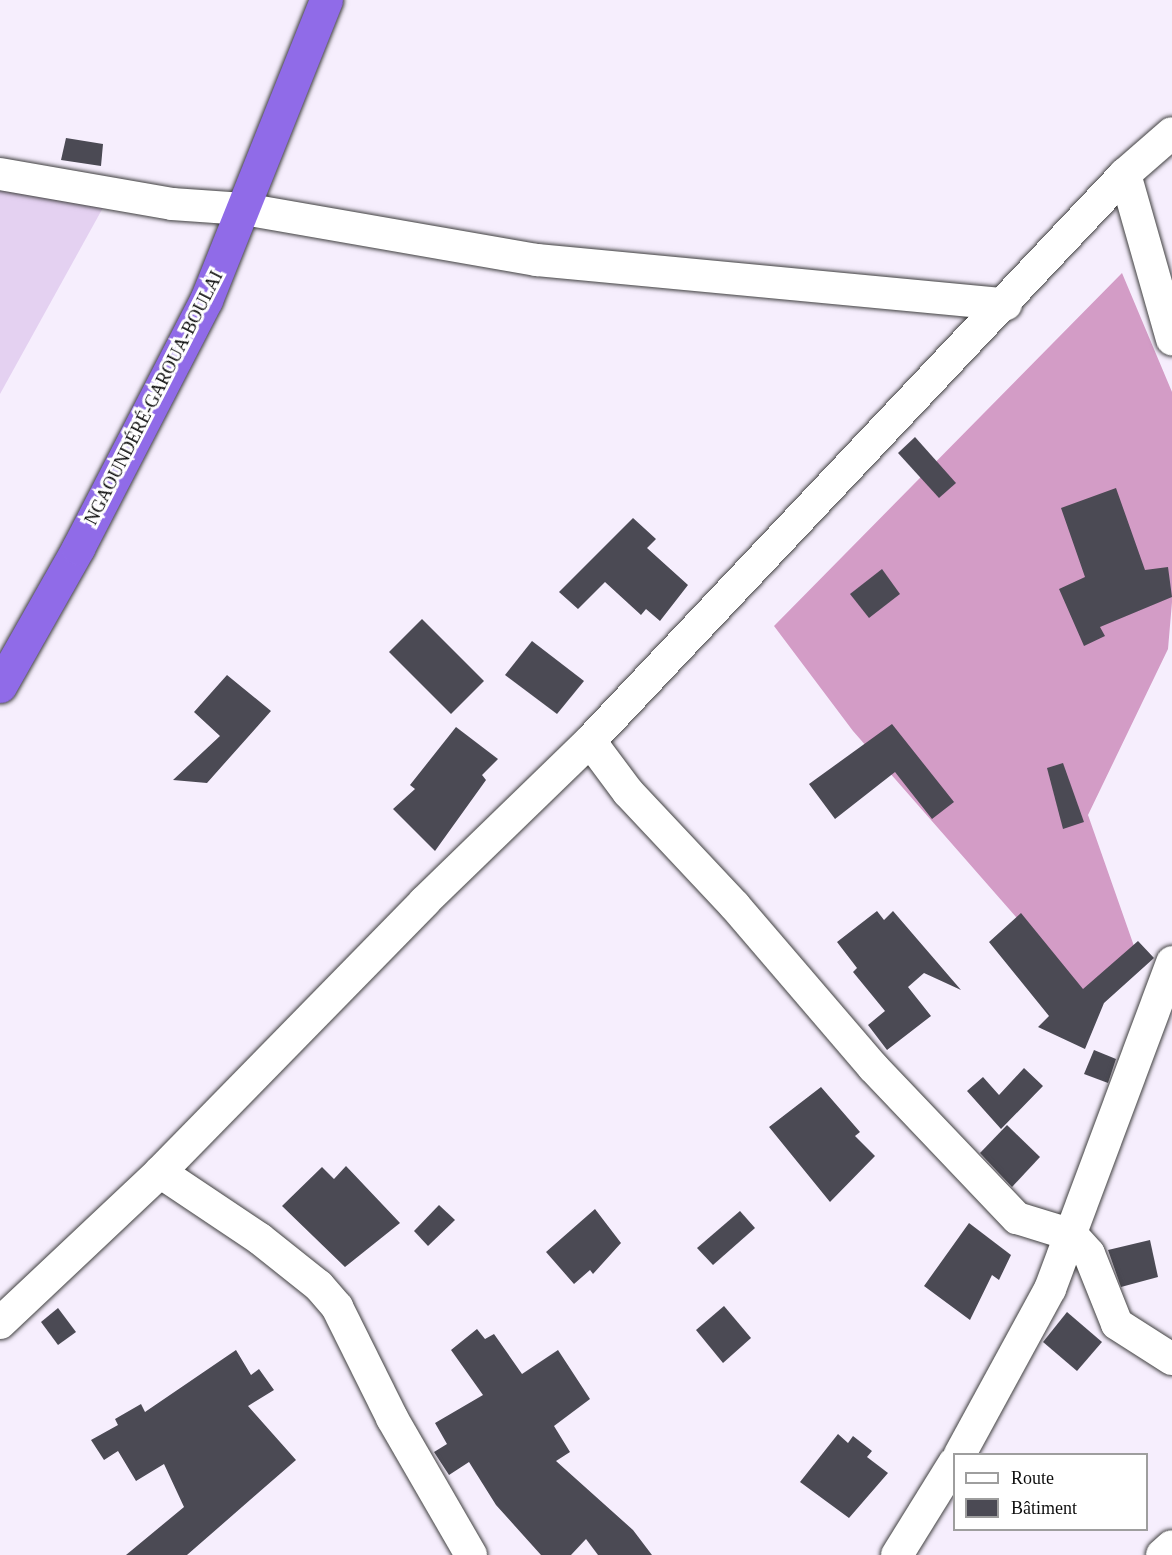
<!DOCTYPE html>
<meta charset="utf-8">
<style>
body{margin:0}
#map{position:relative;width:1172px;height:1555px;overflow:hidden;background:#f6eefd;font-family:Georgia,serif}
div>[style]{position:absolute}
.farmland>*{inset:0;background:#e4d1f1}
.forest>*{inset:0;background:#d39cc6}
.building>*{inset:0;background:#4b4a54}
.roads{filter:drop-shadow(0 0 2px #404040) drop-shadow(0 0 2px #404040)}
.minor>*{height:32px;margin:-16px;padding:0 16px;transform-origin:16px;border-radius:16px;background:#fff}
.trunk>*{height:33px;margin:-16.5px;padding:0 16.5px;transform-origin:16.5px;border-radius:16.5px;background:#906be8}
span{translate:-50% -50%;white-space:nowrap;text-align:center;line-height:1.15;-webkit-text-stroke:6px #fff;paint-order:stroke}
.street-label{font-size:18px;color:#0d0d0d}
.legend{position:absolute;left:953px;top:1453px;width:195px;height:78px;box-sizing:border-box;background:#fff;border:2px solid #9e9e9e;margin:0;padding:8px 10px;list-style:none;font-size:18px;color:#0d0d0d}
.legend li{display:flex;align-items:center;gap:12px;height:30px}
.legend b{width:30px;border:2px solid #9e9e9e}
</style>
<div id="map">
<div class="farmland">
<i style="clip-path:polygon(0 171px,110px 195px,0 394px)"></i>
</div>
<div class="forest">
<i style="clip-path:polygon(1122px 273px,1172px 392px,1172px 602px,1168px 649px,1088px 815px,1141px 966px,1081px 991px,853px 731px,774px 626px)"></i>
</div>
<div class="building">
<i style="clip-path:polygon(66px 138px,103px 144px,101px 166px,61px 160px)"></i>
<i style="clip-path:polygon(915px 437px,956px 483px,939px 498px,898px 453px)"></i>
<i style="clip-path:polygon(1116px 488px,1145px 570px,1168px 567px,1172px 597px,1100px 627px,1105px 636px,1084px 646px,1059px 589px,1085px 577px,1061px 508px)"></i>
<i style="clip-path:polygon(633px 518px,656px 539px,647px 548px,688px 585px,660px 621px,646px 609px,641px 615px,605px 582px,578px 609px,559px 592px)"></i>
<i style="clip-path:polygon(882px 569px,900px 594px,869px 618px,850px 594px)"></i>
<i style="clip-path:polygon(422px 619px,484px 681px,451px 714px,389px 652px)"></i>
<i style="clip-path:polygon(532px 641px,584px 681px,557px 714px,505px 675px)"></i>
<i style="clip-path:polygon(227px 675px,271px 711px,207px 783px,173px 780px,220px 736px,194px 712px)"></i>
<i style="clip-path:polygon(892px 724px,954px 802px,932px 819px,895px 772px,835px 819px,809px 784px)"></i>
<i style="clip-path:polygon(456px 727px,498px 759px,482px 775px,486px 780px,435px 851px,393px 809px,415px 789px,410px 785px)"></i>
<i style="clip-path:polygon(1063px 763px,1084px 822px,1063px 829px,1047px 768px)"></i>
<i style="clip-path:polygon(877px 911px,884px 920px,893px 911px,961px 990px,924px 973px,908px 987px,931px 1016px,887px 1050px,868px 1025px,885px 1011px,853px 972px,857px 968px,837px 942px)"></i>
<i style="clip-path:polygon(1021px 913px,1083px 989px,1138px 941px,1154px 958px,1104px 1003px,1085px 1049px,1038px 1027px,1049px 1016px,989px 942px)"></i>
<i style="clip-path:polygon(1094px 1050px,1116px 1059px,1108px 1083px,1084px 1074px)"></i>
<i style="clip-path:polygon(1024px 1068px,1043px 1086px,1001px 1129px,967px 1091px,983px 1077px,999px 1095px)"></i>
<i style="clip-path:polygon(821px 1087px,860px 1132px,855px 1136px,875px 1156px,830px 1202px,769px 1127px)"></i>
<i style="clip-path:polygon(1007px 1125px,1040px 1157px,1012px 1187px,980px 1153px)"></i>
<i style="clip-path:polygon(346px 1166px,400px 1223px,345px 1267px,282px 1206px,322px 1167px,334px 1179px)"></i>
<i style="clip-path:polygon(439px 1205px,455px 1220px,428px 1246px,414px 1231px)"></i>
<i style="clip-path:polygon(595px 1209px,621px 1243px,593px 1274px,590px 1270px,574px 1284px,546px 1252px)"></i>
<i style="clip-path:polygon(740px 1211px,755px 1228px,713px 1265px,697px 1248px)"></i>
<i style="clip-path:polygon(969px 1223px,1011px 1255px,999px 1280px,992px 1275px,970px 1320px,924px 1286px)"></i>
<i style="clip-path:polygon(1150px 1240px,1158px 1277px,1121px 1287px,1108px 1250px)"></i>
<i style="clip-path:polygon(724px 1306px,751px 1338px,723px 1363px,696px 1330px)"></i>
<i style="clip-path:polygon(58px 1308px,76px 1332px,58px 1345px,41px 1322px)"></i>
<i style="clip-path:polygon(1067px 1312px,1102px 1342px,1077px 1371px,1043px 1342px)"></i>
<i style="clip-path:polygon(477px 1329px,485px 1339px,494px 1334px,522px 1374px,558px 1350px,590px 1399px,554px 1426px,570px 1452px,556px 1461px,633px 1530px,652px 1555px,598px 1555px,586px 1539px,571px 1555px,541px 1555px,496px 1505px,469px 1462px,449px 1475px,434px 1452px,447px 1444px,435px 1423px,483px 1395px,451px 1350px)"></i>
<i style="clip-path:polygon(236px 1350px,251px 1375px,259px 1369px,274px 1390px,248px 1406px,296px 1460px,187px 1555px,126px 1555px,184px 1507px,164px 1464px,136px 1481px,118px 1451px,104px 1460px,91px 1440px,118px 1425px,115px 1419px,141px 1404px,145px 1412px)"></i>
<i style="clip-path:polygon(838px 1434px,848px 1443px,853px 1436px,872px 1451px,867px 1457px,888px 1473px,849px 1518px,800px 1482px)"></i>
</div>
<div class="roads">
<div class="minor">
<i style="left:0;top:174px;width:175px;rotate:9.9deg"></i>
<i style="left:172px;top:204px;width:72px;rotate:4deg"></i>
<i style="left:244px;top:209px;width:297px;rotate:9.9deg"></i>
<i style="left:537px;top:260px;width:471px;rotate:5.4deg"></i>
<i style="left:1125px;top:174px;width:172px;rotate:74.1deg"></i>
<i style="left:590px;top:741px;width:64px;rotate:53.3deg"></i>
<i style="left:628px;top:792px;width:156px;rotate:46.8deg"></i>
<i style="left:735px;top:906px;width:212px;rotate:49.4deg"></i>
<i style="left:873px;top:1067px;width:209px;rotate:46.4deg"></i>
<i style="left:1017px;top:1218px;width:58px;rotate:17.2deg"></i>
<i style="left:1072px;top:1235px;width:25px;rotate:48deg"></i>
<i style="left:1089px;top:1254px;width:75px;rotate:68.2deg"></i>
<i style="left:1117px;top:1324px;width:65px;rotate:32.5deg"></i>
<i style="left:160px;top:1172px;width:120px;rotate:33.8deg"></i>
<i style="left:260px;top:1239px;width:75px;rotate:38.5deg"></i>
<i style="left:319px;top:1286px;width:28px;rotate:49deg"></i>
<i style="left:337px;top:1307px;width:124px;rotate:63.6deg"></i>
<i style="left:392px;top:1418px;width:158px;rotate:60deg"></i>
<i style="left:0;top:1323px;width:220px;rotate:-43.3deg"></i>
<i style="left:160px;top:1172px;width:378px;rotate:-45.6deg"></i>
<i style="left:424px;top:902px;width:231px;rotate:-44.1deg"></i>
<i style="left:590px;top:741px;width:780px;rotate:-46.66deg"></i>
<i style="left:1125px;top:174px;width:62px;rotate:-41.1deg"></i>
<i style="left:960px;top:1454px;width:188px;rotate:-61.4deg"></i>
<i style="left:1050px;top:1289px;width:349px;rotate:-69.5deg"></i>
<i style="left:897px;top:1555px;width:108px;rotate:-58.2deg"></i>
<i style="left:1162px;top:1555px;width:13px;rotate:-42deg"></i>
</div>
<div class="trunk">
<i style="left:0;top:686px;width:159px;rotate:-60.5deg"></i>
<i style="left:78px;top:548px;width:279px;rotate:-62.7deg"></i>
<i style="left:206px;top:300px;width:323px;rotate:-68.2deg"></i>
</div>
</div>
<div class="street-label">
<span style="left:154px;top:398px;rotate:-63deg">NGAOUNDÉRÉ-GAROUA-BOULAI</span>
</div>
<ul class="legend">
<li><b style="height:8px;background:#fff"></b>Route</li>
<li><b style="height:16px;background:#4b4a54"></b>Bâtiment</li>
</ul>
</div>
